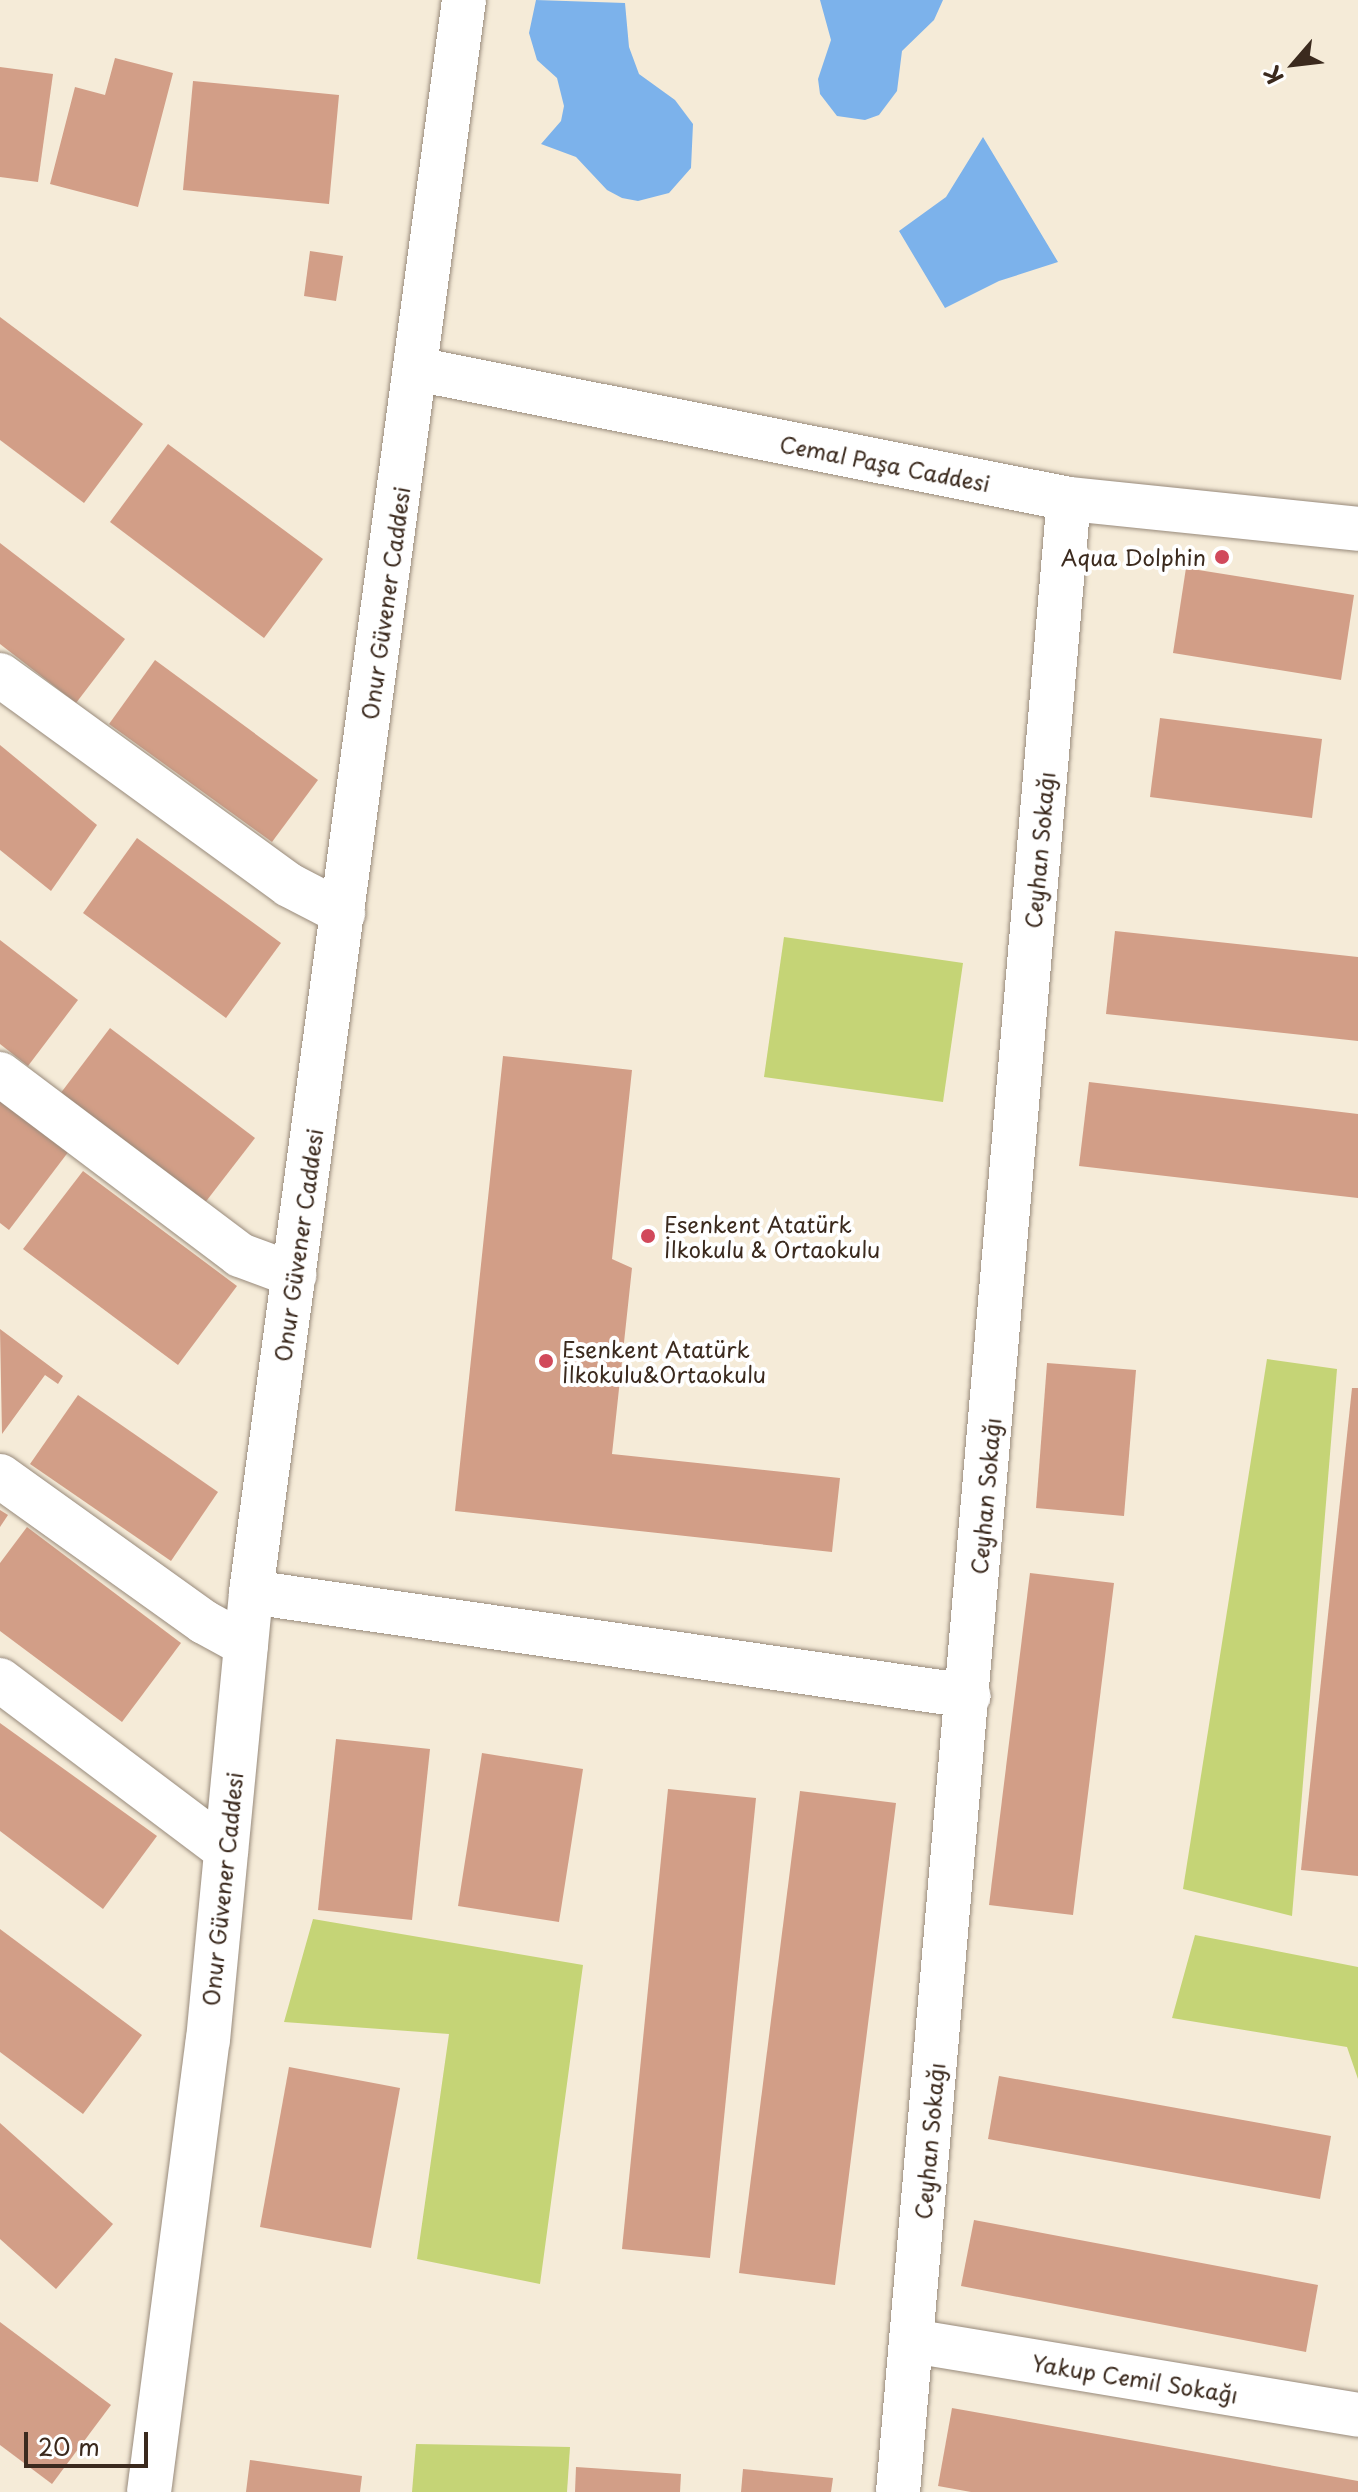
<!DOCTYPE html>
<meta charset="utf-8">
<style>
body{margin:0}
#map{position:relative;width:1358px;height:2492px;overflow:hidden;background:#f5ebd8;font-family:"Playpen Sans",sans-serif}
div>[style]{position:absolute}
.green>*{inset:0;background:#c5d476}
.water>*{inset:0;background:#7cb2eb}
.building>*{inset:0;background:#d29e87}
.roads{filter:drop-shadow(0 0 2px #988a7b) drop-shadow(0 0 2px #988a7b)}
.minor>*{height:44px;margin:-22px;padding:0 22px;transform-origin:22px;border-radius:22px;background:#fff}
.dots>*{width:22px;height:22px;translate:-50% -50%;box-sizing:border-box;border:4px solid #fff;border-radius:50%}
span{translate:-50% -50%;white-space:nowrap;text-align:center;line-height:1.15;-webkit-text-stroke:8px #fff;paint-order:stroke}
.street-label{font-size:22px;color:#3b2a1e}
.poi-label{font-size:22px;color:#3b2a1e}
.right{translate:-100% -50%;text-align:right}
.left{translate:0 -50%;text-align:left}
.north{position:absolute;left:1254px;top:24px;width:80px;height:80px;-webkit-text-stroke:6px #fff;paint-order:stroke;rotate:242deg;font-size:22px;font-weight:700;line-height:32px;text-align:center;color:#3b2a1e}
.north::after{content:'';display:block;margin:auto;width:28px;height:36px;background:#3b2a1e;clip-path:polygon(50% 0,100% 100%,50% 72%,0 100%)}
.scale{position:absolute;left:24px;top:2432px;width:124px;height:36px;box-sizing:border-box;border:4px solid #3b2a1e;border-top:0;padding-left:10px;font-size:24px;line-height:28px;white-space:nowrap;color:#3b2a1e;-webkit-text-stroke:6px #fff;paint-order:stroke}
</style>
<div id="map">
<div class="green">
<i style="clip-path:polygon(784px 937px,963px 963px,943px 1102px,764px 1077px)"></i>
<i style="clip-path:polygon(1267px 1359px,1337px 1369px,1292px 1916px,1183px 1889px)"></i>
<i style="clip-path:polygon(313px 1919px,583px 1965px,540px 2284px,417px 2259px,449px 2034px,284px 2022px)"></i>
<i style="clip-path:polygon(1195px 1935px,1358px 1967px,1358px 2079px,1347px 2047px,1172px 2018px)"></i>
<i style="clip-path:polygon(416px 2444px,570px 2447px,567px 2492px,412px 2492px)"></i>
</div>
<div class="water">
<i style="clip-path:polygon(536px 0,625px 3px,629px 47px,639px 74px,675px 100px,693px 124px,691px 168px,669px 193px,638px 201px,622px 198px,607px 190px,576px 157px,541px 144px,561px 121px,564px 106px,557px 78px,537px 60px,529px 33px)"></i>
<i style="clip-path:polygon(820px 0,943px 0,934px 20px,902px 51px,897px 91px,879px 115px,865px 120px,837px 116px,820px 94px,818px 79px,831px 40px)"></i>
<i style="clip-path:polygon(983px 137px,1058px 262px,999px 281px,945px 308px,899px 231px,946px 197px)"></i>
</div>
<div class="building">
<i style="clip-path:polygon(115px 58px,173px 73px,138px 207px,50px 184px,75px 87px,105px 95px)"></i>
<i style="clip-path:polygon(0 67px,53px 74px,38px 182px,0 177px)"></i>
<i style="clip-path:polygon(193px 81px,339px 95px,329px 204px,183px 190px)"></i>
<i style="clip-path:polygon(310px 251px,343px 256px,336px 301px,304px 296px)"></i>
<i style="clip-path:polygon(0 317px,143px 424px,84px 503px,0 440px)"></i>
<i style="clip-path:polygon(168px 444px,323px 559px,264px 638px,110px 522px)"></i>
<i style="clip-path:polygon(0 543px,125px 639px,76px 703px,0 644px)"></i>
<i style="clip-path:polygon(1186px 568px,1354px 595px,1341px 680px,1173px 653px)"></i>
<i style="clip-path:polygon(155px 660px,318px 780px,272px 842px,109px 724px)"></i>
<i style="clip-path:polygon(1160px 718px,1322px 739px,1312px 818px,1150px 797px)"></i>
<i style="clip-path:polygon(0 745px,97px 825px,51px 891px,0 850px)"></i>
<i style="clip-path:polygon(137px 838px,281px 943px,226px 1018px,83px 913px)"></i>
<i style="clip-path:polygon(1115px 931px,1358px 957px,1358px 1041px,1106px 1014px)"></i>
<i style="clip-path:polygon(0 940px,78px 1000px,28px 1066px,0 1044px)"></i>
<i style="clip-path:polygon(110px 1028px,255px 1138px,204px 1204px,60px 1094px)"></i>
<i style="clip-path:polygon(503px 1056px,632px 1070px,612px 1259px,632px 1268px,612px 1454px,840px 1478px,832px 1552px,455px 1511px)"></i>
<i style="clip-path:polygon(1089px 1082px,1358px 1114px,1358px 1198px,1079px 1166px)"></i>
<i style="clip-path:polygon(0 1100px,69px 1151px,9px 1230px,0 1223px)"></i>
<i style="clip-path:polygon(83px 1171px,237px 1286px,178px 1365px,23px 1249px)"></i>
<i style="clip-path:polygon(0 1329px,63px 1376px,58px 1384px,45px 1375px,2px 1434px)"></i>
<i style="clip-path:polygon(1047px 1363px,1136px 1370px,1124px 1516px,1036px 1508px)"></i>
<i style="clip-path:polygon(1352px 1388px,1358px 1388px,1358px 1876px,1301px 1870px)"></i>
<i style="clip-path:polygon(78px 1395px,218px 1492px,171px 1561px,30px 1464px)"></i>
<i style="clip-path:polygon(0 1510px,8px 1515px,0 1527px)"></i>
<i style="clip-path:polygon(27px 1527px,181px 1643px,122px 1722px,0 1631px,0 1563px)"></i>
<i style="clip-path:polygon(1030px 1573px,1114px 1583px,1073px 1915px,989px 1905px)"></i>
<i style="clip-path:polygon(0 1723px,157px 1836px,103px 1909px,0 1831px)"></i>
<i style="clip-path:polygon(336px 1739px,430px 1749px,412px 1920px,318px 1910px)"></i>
<i style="clip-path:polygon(482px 1753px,583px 1769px,559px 1922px,458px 1906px)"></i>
<i style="clip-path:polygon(668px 1789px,756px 1798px,710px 2258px,622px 2249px)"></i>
<i style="clip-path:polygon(800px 1791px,896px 1803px,835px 2285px,739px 2273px)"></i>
<i style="clip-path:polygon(0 1929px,142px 2035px,83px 2114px,0 2052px)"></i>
<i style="clip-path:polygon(289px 2067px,400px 2088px,371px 2248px,260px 2227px)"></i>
<i style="clip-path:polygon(999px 2076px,1331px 2136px,1320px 2199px,988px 2139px)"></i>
<i style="clip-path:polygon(0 2123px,113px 2224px,56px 2289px,0 2239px)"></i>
<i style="clip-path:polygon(974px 2220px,1318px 2285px,1306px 2352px,961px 2286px)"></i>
<i style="clip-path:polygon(0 2322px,111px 2405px,52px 2484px,0 2445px)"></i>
<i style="clip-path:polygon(952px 2408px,1358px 2481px,1358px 2492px,971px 2492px,938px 2486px)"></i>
<i style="clip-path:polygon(250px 2460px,362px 2476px,360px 2492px,246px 2492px)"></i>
<i style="clip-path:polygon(576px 2467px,681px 2474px,680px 2492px,575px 2492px)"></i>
<i style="clip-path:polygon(743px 2469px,833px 2478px,831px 2492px,741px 2492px)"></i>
</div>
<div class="roads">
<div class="minor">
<i style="left:416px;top:369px;width:666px;rotate:11.26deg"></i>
<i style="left:1069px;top:499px;width:291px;rotate:5.9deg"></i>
<i style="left:0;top:675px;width:357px;rotate:36deg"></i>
<i style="left:289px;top:885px;width:61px;rotate:27.4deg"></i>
<i style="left:0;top:1074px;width:301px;rotate:37deg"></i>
<i style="left:240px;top:1255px;width:58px;rotate:20.3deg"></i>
<i style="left:0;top:1476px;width:251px;rotate:35.6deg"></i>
<i style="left:204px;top:1622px;width:48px;rotate:28.7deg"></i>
<i style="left:251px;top:1592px;width:725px;rotate:8.25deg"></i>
<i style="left:0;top:1680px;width:283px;rotate:37deg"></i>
<i style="left:912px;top:2341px;width:452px;rotate:9.4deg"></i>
<i style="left:149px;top:2492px;width:456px;rotate:-82.6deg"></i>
<i style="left:208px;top:2040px;width:450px;rotate:-84.5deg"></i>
<i style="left:251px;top:1592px;width:1606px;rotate:-82.38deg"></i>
<i style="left:898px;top:2492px;width:2000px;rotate:-85.1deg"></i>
</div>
</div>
<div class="dots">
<i style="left:1222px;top:557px;background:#d1495b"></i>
<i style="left:648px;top:1236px;background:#d1495b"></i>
<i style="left:546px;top:1361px;background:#d1495b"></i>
</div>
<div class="street-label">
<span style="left:885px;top:463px;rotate:11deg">Cemal Paşa Caddesi</span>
<span style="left:385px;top:603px;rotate:-82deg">Onur Güvener Caddesi</span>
<span style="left:1039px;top:850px;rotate:-85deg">Ceyhan Sokağı</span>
<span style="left:298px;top:1245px;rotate:-82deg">Onur Güvener Caddesi</span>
<span style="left:985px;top:1496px;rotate:-85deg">Ceyhan Sokağı</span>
<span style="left:222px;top:1889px;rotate:-84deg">Onur Güvener Caddesi</span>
<span style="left:929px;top:2141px;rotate:-85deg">Ceyhan Sokağı</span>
<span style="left:1135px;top:2378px;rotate:9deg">Yakup Cemil Sokağı</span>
</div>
<div class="poi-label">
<span class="right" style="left:1206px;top:557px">Aqua Dolphin</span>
<span class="left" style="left:664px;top:1236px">Esenkent Atatürk<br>İlkokulu &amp; Ortaokulu</span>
<span class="left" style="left:562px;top:1361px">Esenkent Atatürk<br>İlkokulu&amp;Ortaokulu</span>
</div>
<div class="north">K</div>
<div class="scale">20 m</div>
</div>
